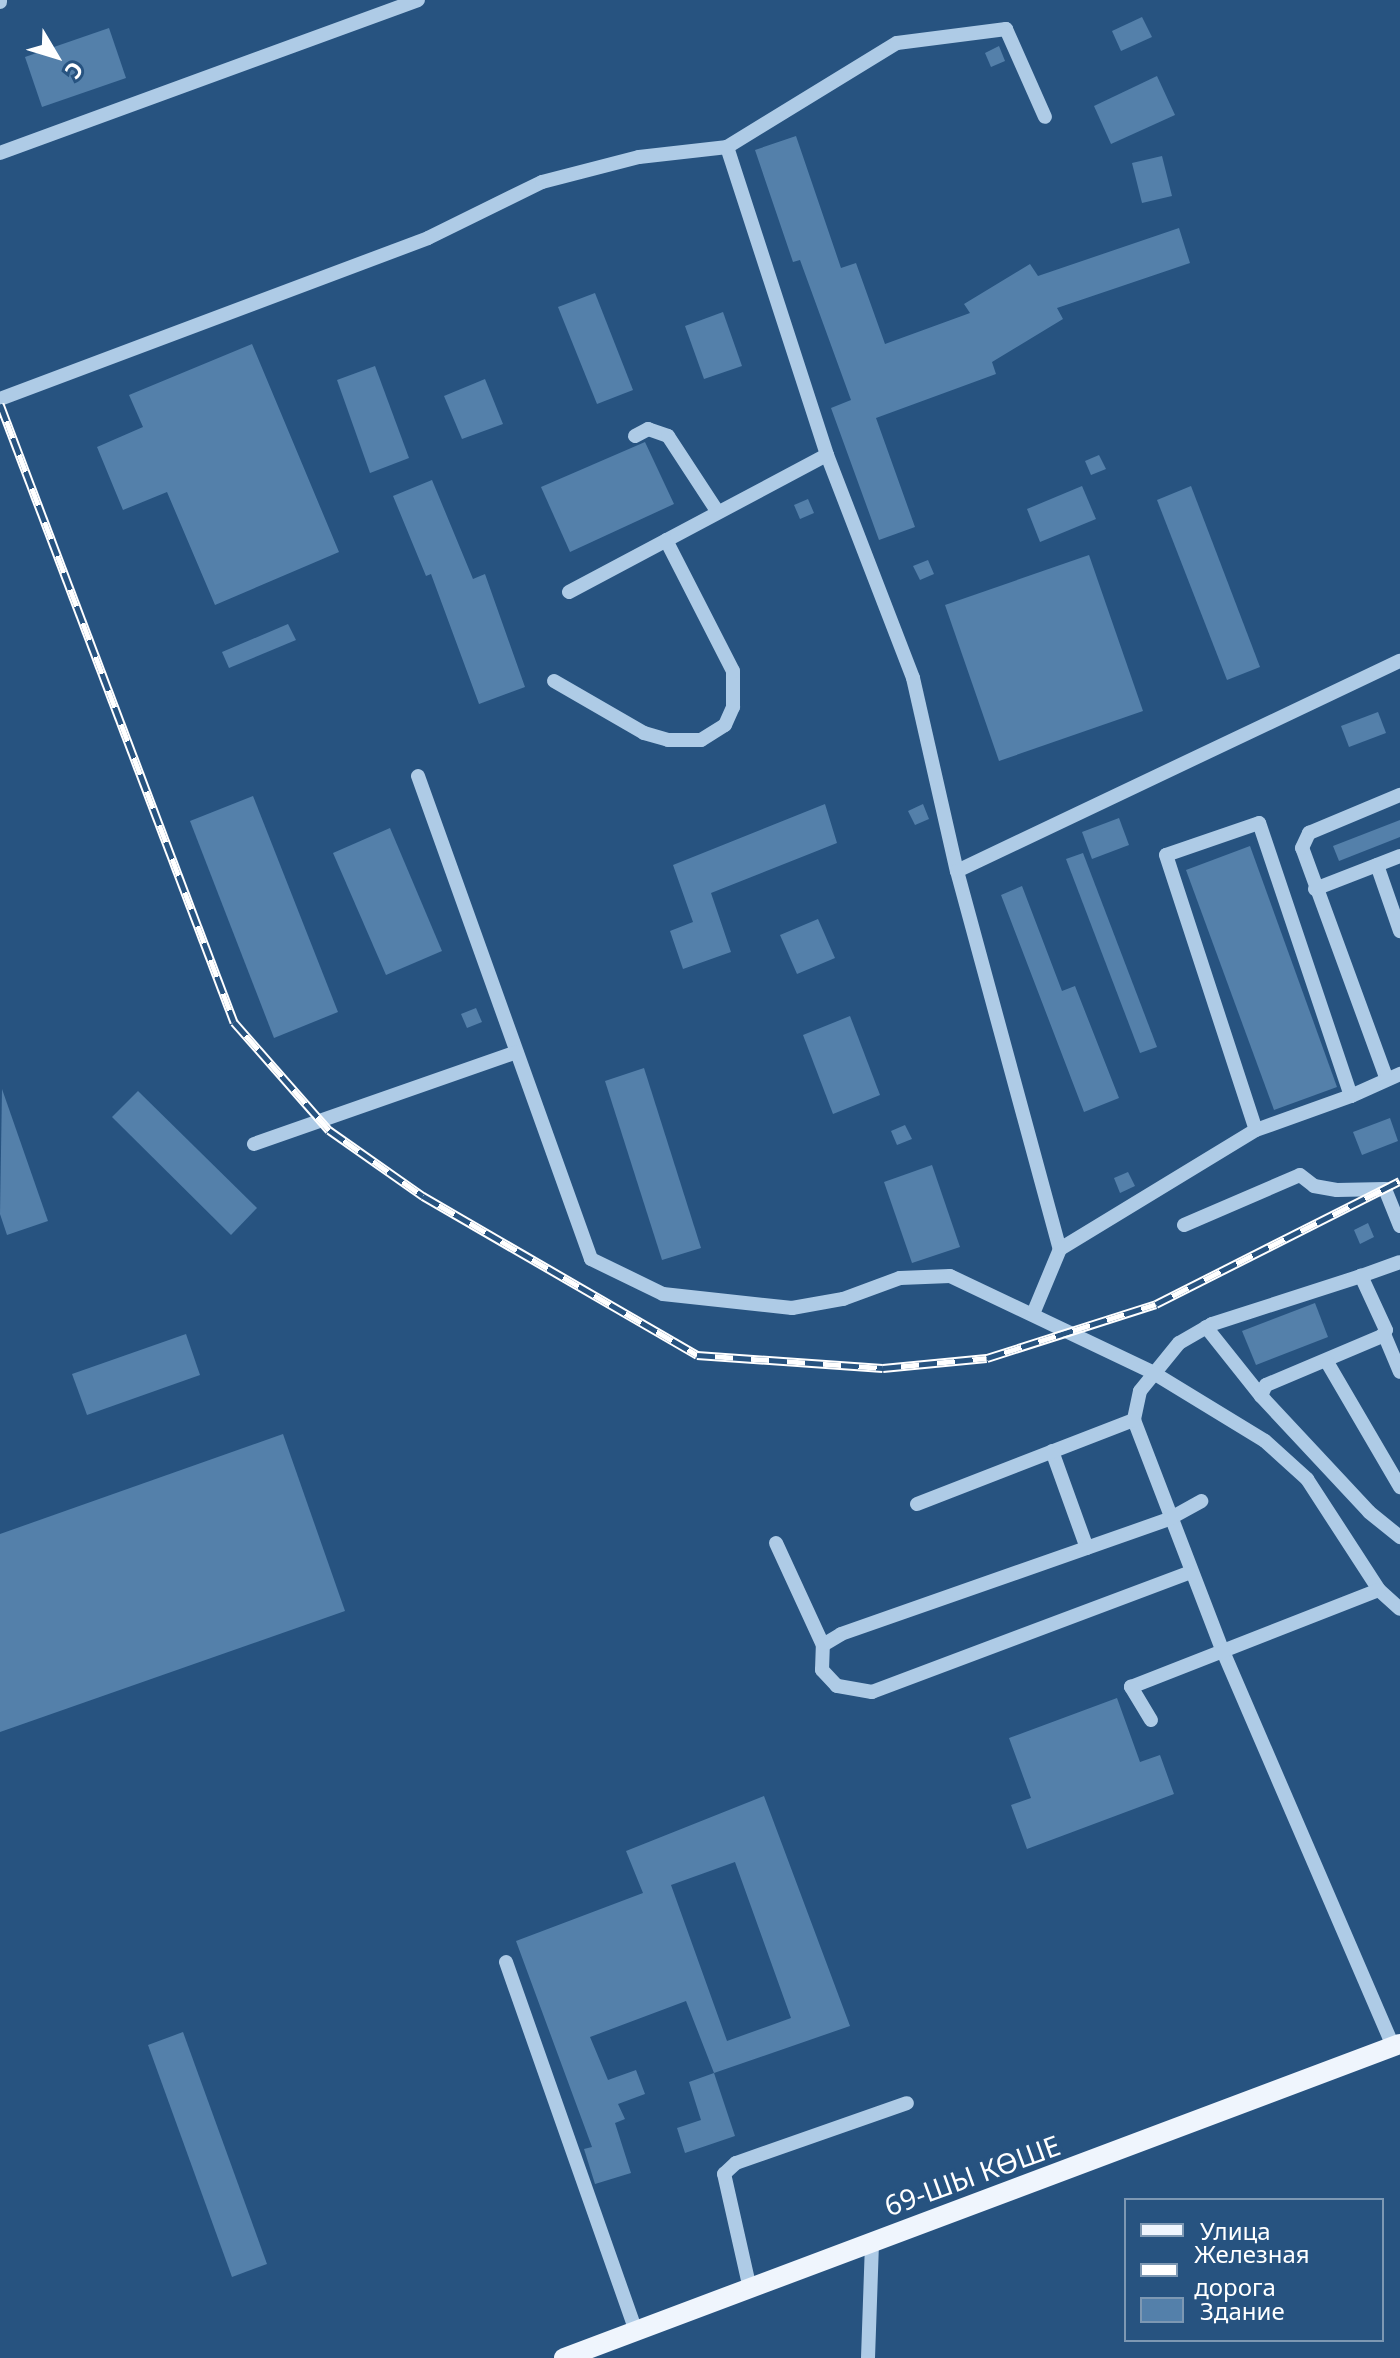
<!DOCTYPE html>
<meta charset="utf-8">
<style>
body{margin:0}
#map{position:relative;width:1400px;height:2358px;overflow:hidden;background:#275380;font-family:"Noto Sans",sans-serif}
div>[style]{position:absolute}
.building>*{inset:0;background:#5480aa}
.minor>*{height:14px;margin:-7px;padding:0 7px;transform-origin:7px;border-radius:7px;background:#aecbe6}
.major>*{height:20px;margin:-10px;padding:0 10px;transform-origin:10px;border-radius:10px;background:#eff5fd}
.rail>*{height:9px;margin-top:-4.5px;transform-origin:0;background:repeating-linear-gradient(90deg,#275380 0 18px,#fff 0 36px);box-sizing:border-box;border-block:2px solid #fff}
span{translate:-50% -50%;white-space:nowrap;text-align:center;line-height:1.15;-webkit-text-stroke:7px #275380;paint-order:stroke}
.street-label{font-size:28px;color:#fff}
.legend{position:absolute;left:1124px;top:2198px;width:260px;height:144px;box-sizing:border-box;background:#275380;border:2px solid #7d98b3;margin:0;padding:10px 14px;list-style:none;font-size:24px;color:#fff}
.legend li{display:flex;align-items:center;gap:16px;height:40px}
.legend b{width:40px;border:2px solid #7d98b3}
.north{position:absolute;left:16px;top:16px;width:80px;height:80px;-webkit-text-stroke:6px #275380;paint-order:stroke;rotate:128deg;font-size:22px;font-weight:700;line-height:32px;text-align:center;color:#fff}
.north::after{content:'';display:block;margin:auto;width:28px;height:36px;background:#fff;clip-path:polygon(50% 0,100% 100%,50% 72%,0 100%)}
</style>
<div id="map">
<div class="building">
<i style="clip-path:polygon(1142px 17px,1152px 37px,1121px 51px,1112px 31px)"></i>
<i style="clip-path:polygon(109px 28px,126px 78px,42px 107px,25px 57px)"></i>
<i style="clip-path:polygon(999px 46px,1005px 61px,991px 67px,985px 53px)"></i>
<i style="clip-path:polygon(1157px 76px,1175px 115px,1111px 144px,1094px 106px)"></i>
<i style="clip-path:polygon(796px 136px,841px 268px,856px 263px,885px 344px,970px 313px,964px 304px,1030px 264px,1038px 276px,1179px 228px,1190px 263px,1057px 308px,1063px 319px,992px 362px,996px 374px,876px 418px,915px 527px,879px 540px,831px 408px,851px 400px,800px 260px,793px 262px,755px 150px)"></i>
<i style="clip-path:polygon(1162px 156px,1172px 196px,1142px 203px,1132px 163px)"></i>
<i style="clip-path:polygon(595px 293px,633px 390px,597px 404px,558px 307px)"></i>
<i style="clip-path:polygon(723px 312px,742px 366px,704px 379px,685px 326px)"></i>
<i style="clip-path:polygon(252px 344px,339px 552px,215px 605px,167px 492px,123px 510px,97px 447px,143px 427px,129px 395px)"></i>
<i style="clip-path:polygon(375px 366px,409px 458px,370px 473px,337px 380px)"></i>
<i style="clip-path:polygon(485px 379px,503px 424px,462px 439px,444px 396px)"></i>
<i style="clip-path:polygon(645px 442px,674px 504px,570px 552px,541px 487px)"></i>
<i style="clip-path:polygon(1099px 455px,1106px 469px,1091px 475px,1085px 461px)"></i>
<i style="clip-path:polygon(432px 480px,473px 579px,485px 574px,525px 687px,479px 704px,431px 574px,426px 576px,393px 496px)"></i>
<i style="clip-path:polygon(1082px 486px,1096px 519px,1040px 542px,1027px 509px)"></i>
<i style="clip-path:polygon(1191px 486px,1260px 667px,1227px 680px,1157px 500px)"></i>
<i style="clip-path:polygon(808px 499px,814px 513px,800px 519px,794px 505px)"></i>
<i style="clip-path:polygon(1089px 555px,1143px 711px,999px 761px,945px 605px)"></i>
<i style="clip-path:polygon(928px 560px,934px 574px,920px 580px,913px 566px)"></i>
<i style="clip-path:polygon(288px 624px,296px 640px,229px 668px,222px 652px)"></i>
<i style="clip-path:polygon(1378px 712px,1386px 733px,1349px 747px,1341px 726px)"></i>
<i style="clip-path:polygon(253px 796px,338px 1012px,274px 1038px,190px 821px)"></i>
<i style="clip-path:polygon(825px 804px,837px 843px,711px 893px,731px 952px,683px 969px,670px 931px,693px 922px,673px 865px)"></i>
<i style="clip-path:polygon(923px 804px,929px 819px,915px 825px,908px 811px)"></i>
<i style="clip-path:polygon(1119px 818px,1129px 845px,1092px 859px,1082px 832px)"></i>
<i style="clip-path:polygon(1400px 820px,1400px 837px,1339px 861px,1333px 846px)"></i>
<i style="clip-path:polygon(390px 828px,442px 951px,386px 975px,333px 853px)"></i>
<i style="clip-path:polygon(1250px 846px,1337px 1087px,1274px 1110px,1186px 870px)"></i>
<i style="clip-path:polygon(1083px 853px,1157px 1047px,1140px 1053px,1066px 859px)"></i>
<i style="clip-path:polygon(1022px 886px,1062px 991px,1075px 986px,1119px 1098px,1084px 1112px,1001px 895px)"></i>
<i style="clip-path:polygon(818px 919px,835px 958px,797px 974px,780px 935px)"></i>
<i style="clip-path:polygon(476px 1008px,482px 1022px,467px 1028px,461px 1014px)"></i>
<i style="clip-path:polygon(850px 1016px,880px 1095px,833px 1114px,803px 1035px)"></i>
<i style="clip-path:polygon(644px 1068px,701px 1248px,662px 1260px,605px 1081px)"></i>
<i style="clip-path:polygon(2px 1089px,48px 1221px,7px 1235px,0 1214px)"></i>
<i style="clip-path:polygon(138px 1091px,257px 1208px,231px 1235px,112px 1117px)"></i>
<i style="clip-path:polygon(1390px 1118px,1398px 1141px,1362px 1155px,1353px 1132px)"></i>
<i style="clip-path:polygon(905px 1125px,912px 1139px,897px 1145px,891px 1131px)"></i>
<i style="clip-path:polygon(932px 1165px,960px 1247px,912px 1263px,884px 1182px)"></i>
<i style="clip-path:polygon(1128px 1172px,1135px 1186px,1120px 1193px,1114px 1178px)"></i>
<i style="clip-path:polygon(1368px 1223px,1374px 1237px,1360px 1244px,1354px 1230px)"></i>
<i style="clip-path:polygon(1315px 1303px,1328px 1337px,1256px 1365px,1242px 1331px)"></i>
<i style="clip-path:polygon(186px 1334px,200px 1375px,87px 1415px,72px 1374px)"></i>
<i style="clip-path:polygon(283px 1434px,345px 1611px,0 1732px,0 1534px)"></i>
<i style="clip-path:polygon(1117px 1698px,1140px 1762px,1160px 1755px,1174px 1794px,1027px 1849px,1011px 1805px,1031px 1798px,1009px 1738px)"></i>
<i style="clip-path:polygon(evenodd,764px 1796px,850px 2026px,714px 2073px,686px 2001px,590px 2037px,608px 2080px,636px 2070px,645px 2094px,618px 2104px,625px 2119px,615px 2123px,631px 2173px,595px 2184px,584px 2149px,592px 2147px,516px 1941px,643px 1893px,626px 1851px,764px 1796px,735px 1862px,791px 2018px,727px 2041px,671px 1885px,735px 1862px)"></i>
<i style="clip-path:polygon(183px 2032px,267px 2264px,232px 2277px,148px 2045px)"></i>
<i style="clip-path:polygon(714px 2073px,735px 2136px,685px 2153px,677px 2128px,701px 2120px,689px 2082px)"></i>
</div>
<div class="minor">
<i style="left:0;top:2px;width:2px;rotate:-90deg"></i>
<i style="left:727px;top:147px;width:324px;rotate:72deg"></i>
<i style="left:827px;top:455px;width:239px;rotate:68.9deg"></i>
<i style="left:913px;top:678px;width:198px;rotate:77.2deg"></i>
<i style="left:957px;top:871px;width:392px;rotate:74.8deg"></i>
<i style="left:1060px;top:1249px;width:70px;rotate:112.6deg"></i>
<i style="left:0;top:153px;width:445px;rotate:-20.1deg"></i>
<i style="left:0;top:399px;width:457px;rotate:-20.6deg"></i>
<i style="left:428px;top:238px;width:127px;rotate:-26.2deg"></i>
<i style="left:542px;top:182px;width:100px;rotate:-14.5deg"></i>
<i style="left:639px;top:157px;width:89px;rotate:-6.5deg"></i>
<i style="left:727px;top:147px;width:199px;rotate:-31.5deg"></i>
<i style="left:897px;top:43px;width:110px;rotate:-7.3deg"></i>
<i style="left:1006px;top:29px;width:96px;rotate:66.1deg"></i>
<i style="left:635px;top:436px;width:15px;rotate:-28deg"></i>
<i style="left:648px;top:429px;width:21px;rotate:19deg"></i>
<i style="left:668px;top:436px;width:90px;rotate:56.8deg"></i>
<i style="left:569px;top:592px;width:292px;rotate:-28deg"></i>
<i style="left:554px;top:681px;width:104px;rotate:30deg"></i>
<i style="left:644px;top:733px;width:25px;rotate:16deg"></i>
<i style="left:668px;top:740px;width:33px"></i>
<i style="left:701px;top:740px;width:28px;rotate:-32deg"></i>
<i style="left:725px;top:725px;width:20px;rotate:-66deg"></i>
<i style="left:733px;top:707px;width:36px;rotate:-90deg"></i>
<i style="left:733px;top:671px;width:147px;rotate:-117.1deg"></i>
<i style="left:418px;top:776px;width:513px;rotate:70.29deg"></i>
<i style="left:591px;top:1259px;width:80px;rotate:25.9deg"></i>
<i style="left:663px;top:1294px;width:130px;rotate:6.2deg"></i>
<i style="left:792px;top:1308px;width:52px;rotate:-10deg"></i>
<i style="left:843px;top:1299px;width:61px;rotate:-20.2deg"></i>
<i style="left:900px;top:1278px;width:50px;rotate:-2.3deg"></i>
<i style="left:950px;top:1276px;width:224px;rotate:25.4deg"></i>
<i style="left:1152px;top:1372px;width:132px;rotate:31.4deg"></i>
<i style="left:1265px;top:1441px;width:57px;rotate:42.1deg"></i>
<i style="left:1307px;top:1479px;width:132px;rotate:57deg"></i>
<i style="left:1379px;top:1590px;width:28px;rotate:42deg"></i>
<i style="left:1377px;top:865px;width:70px;rotate:70.8deg"></i>
<i style="left:957px;top:871px;width:490px;rotate:-25.4deg"></i>
<i style="left:1315px;top:889px;width:91px;rotate:-21.2deg"></i>
<i style="left:1386px;top:1077px;width:244px;rotate:-110.1deg"></i>
<i style="left:1302px;top:848px;width:17px;rotate:-65deg"></i>
<i style="left:1309px;top:833px;width:99px;rotate:-22.7deg"></i>
<i style="left:1351px;top:1096px;width:54px;rotate:-24.2deg"></i>
<i style="left:254px;top:1144px;width:278px;rotate:-19.3deg"></i>
<i style="left:1184px;top:1225px;width:126px;rotate:-23.3deg"></i>
<i style="left:1300px;top:1175px;width:18px;rotate:38deg"></i>
<i style="left:1314px;top:1186px;width:23px;rotate:10deg"></i>
<i style="left:1337px;top:1190px;width:48px;rotate:-1.2deg"></i>
<i style="left:1385px;top:1189px;width:40px;rotate:68deg"></i>
<i style="left:1060px;top:1249px;width:229px;rotate:-31.3deg"></i>
<i style="left:1256px;top:1130px;width:101px;rotate:-19.7deg"></i>
<i style="left:1351px;top:1096px;width:288px;rotate:-108.6deg"></i>
<i style="left:1259px;top:823px;width:98px;rotate:161deg"></i>
<i style="left:1166px;top:855px;width:289px;rotate:71.9deg"></i>
<i style="left:1361px;top:1276px;width:157px;rotate:162.1deg"></i>
<i style="left:1212px;top:1324px;width:38px;rotate:150deg"></i>
<i style="left:1179px;top:1343px;width:62px;rotate:129.1deg"></i>
<i style="left:1140px;top:1391px;width:30px;rotate:102deg"></i>
<i style="left:1134px;top:1420px;width:245px;rotate:69deg"></i>
<i style="left:1222px;top:1649px;width:433px;rotate:66.7deg"></i>
<i style="left:1206px;top:1327px;width:88px;rotate:51.4deg"></i>
<i style="left:1261px;top:1396px;width:12px;rotate:-66deg"></i>
<i style="left:1266px;top:1385px;width:126px;rotate:-22.9deg"></i>
<i style="left:1382px;top:1336px;width:7px;rotate:-56deg"></i>
<i style="left:1386px;top:1330px;width:60px;rotate:-114.8deg"></i>
<i style="left:1361px;top:1276px;width:41px;rotate:-19.7deg"></i>
<i style="left:1384px;top:1334px;width:41px;rotate:67.2deg"></i>
<i style="left:1327px;top:1362px;width:145px;rotate:59.7deg"></i>
<i style="left:1261px;top:1396px;width:158px;rotate:47deg"></i>
<i style="left:1369px;top:1512px;width:40px;rotate:39deg"></i>
<i style="left:1052px;top:1451px;width:103px;rotate:70.2deg"></i>
<i style="left:917px;top:1504px;width:233px;rotate:-21.2deg"></i>
<i style="left:776px;top:1543px;width:112px;rotate:65.3deg"></i>
<i style="left:1191px;top:1572px;width:341px;rotate:159.4deg"></i>
<i style="left:872px;top:1692px;width:36px;rotate:-170deg"></i>
<i style="left:837px;top:1686px;width:22px;rotate:-133deg"></i>
<i style="left:822px;top:1670px;width:25px;rotate:-88deg"></i>
<i style="left:823px;top:1645px;width:21px;rotate:-31deg"></i>
<i style="left:841px;top:1634px;width:348px;rotate:-19.3deg"></i>
<i style="left:1169px;top:1519px;width:37px;rotate:-29deg"></i>
<i style="left:1151px;top:1720px;width:39px;rotate:-121deg"></i>
<i style="left:1131px;top:1687px;width:266px;rotate:-21.4deg"></i>
<i style="left:506px;top:1962px;width:391px;rotate:70.6deg"></i>
<i style="left:750px;top:2289px;width:118px;rotate:-102.7deg"></i>
<i style="left:724px;top:2174px;width:16px;rotate:-43deg"></i>
<i style="left:736px;top:2163px;width:181px;rotate:-19.3deg"></i>
<i style="left:868px;top:2358px;width:116px;rotate:-88deg"></i>
</div>
<div class="major">
<i style="left:564px;top:2358px;width:893px;rotate:-20.59deg"></i>
</div>
<div class="rail">
<i style="left:0;top:404px;width:661px;rotate:69.26deg"></i>
<i style="left:234px;top:1022px;width:144px;rotate:48.7deg"></i>
<i style="left:329px;top:1130px;width:115px;rotate:35.1deg"></i>
<i style="left:423px;top:1196px;width:317px;rotate:30.1deg"></i>
<i style="left:697px;top:1355px;width:186px;rotate:4deg"></i>
<i style="left:883px;top:1368px;width:104px;rotate:-5.5deg"></i>
<i style="left:987px;top:1358px;width:177px;rotate:-17.7deg"></i>
<i style="left:1156px;top:1304px;width:273px;rotate:-26.8deg"></i>
</div>
<div class="street-label">
<span style="left:972px;top:2175px;rotate:-20deg">69-ШЫ КӨШЕ</span>
</div>
<ul class="legend">
<li><b style="height:10px;background:#eff5fd"></b>Улица</li>
<li><b style="height:10px;background:#fff"></b>Железная дорога</li>
<li><b style="height:22px;background:#5480aa"></b>Здание</li>
</ul>
<div class="north">С</div>
</div>
